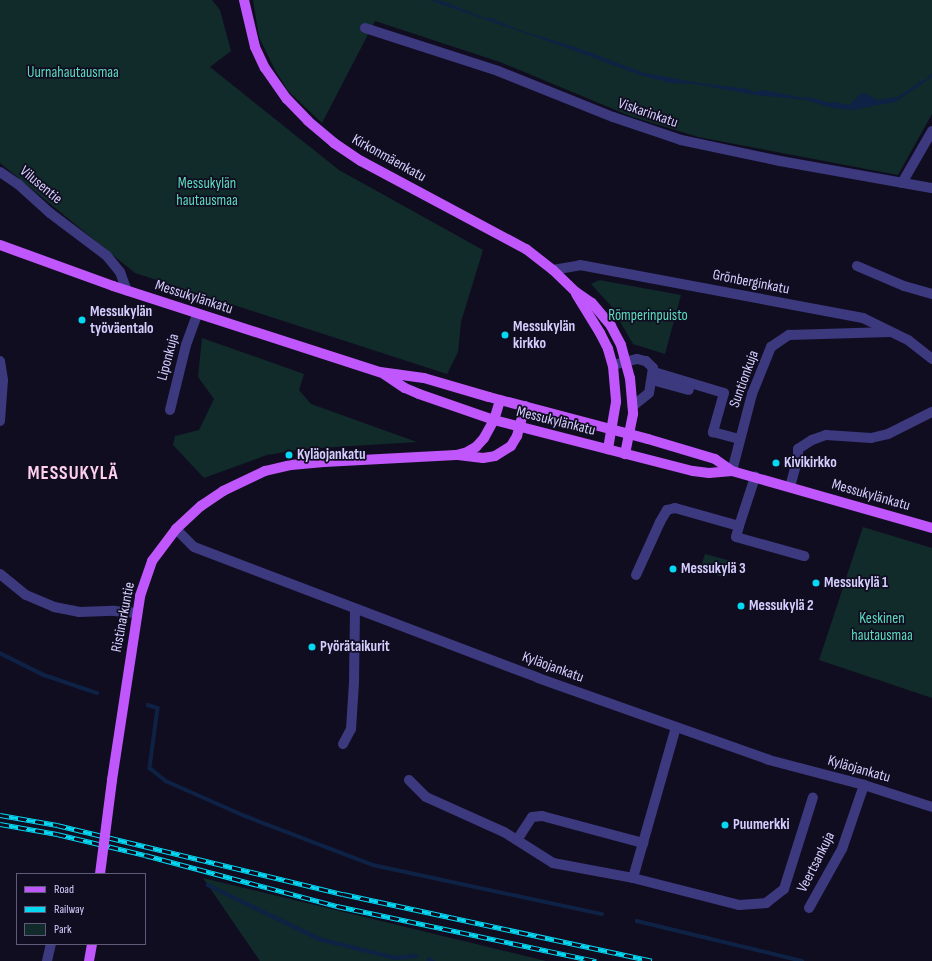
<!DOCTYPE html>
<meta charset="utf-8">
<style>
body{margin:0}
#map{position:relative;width:932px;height:961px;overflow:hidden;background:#110d21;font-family:"Sofia Sans Condensed",sans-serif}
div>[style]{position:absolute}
.green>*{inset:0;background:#112a2a}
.water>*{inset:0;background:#0d2245}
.stream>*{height:3.5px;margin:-1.75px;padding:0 1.75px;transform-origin:1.75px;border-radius:1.75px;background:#0d2245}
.minor>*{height:10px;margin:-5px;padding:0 5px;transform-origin:5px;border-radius:5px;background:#3d397f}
.major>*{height:10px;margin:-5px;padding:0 5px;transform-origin:5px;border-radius:5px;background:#c057fc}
.rail>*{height:4.5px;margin-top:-2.25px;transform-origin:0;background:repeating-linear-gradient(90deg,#110d21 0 9px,#05d8f3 0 18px);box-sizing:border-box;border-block:1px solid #05d8f3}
.major-bridge>*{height:10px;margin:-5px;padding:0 5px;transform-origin:5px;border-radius:5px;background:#c057fc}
.dots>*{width:11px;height:11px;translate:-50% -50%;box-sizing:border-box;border:2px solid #110d21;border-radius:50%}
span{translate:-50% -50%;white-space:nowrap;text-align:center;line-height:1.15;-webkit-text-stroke:3.5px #110d21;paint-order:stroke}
.park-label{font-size:15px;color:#5cdcbe}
.street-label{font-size:15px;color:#d4cefe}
.poi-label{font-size:15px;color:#d4cefe;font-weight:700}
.left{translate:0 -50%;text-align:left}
.district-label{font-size:19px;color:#fed0ed;font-weight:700;letter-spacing:1px}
.legend{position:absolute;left:16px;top:873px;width:130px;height:72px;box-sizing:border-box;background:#110d21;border:1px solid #5f5a79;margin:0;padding:5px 7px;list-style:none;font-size:12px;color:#d4cefe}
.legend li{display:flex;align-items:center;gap:8px;height:20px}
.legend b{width:20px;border:1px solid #5f5a79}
</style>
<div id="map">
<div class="green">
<i style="clip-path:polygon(0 0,212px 0,220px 10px,231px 51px,210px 67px,339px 170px,483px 250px,461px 322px,458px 352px,447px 374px,135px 273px,0 163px)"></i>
<i style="clip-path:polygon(253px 0,932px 0,932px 114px,898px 175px,698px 137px,630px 116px,500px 62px,375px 21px,322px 123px,288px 91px,275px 70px,259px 37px)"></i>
<i style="clip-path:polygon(599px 280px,681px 295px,665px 354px,633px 344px,611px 306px,591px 284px)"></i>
<i style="clip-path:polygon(202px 338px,304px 374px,299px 390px,311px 404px,417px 442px,303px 449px,267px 455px,204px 478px,173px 445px,175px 436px,199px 430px,214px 399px,198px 377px)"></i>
<i style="clip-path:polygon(863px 527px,932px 548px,932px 698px,819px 660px)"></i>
<i style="clip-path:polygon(705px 554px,731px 561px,726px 578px,700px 570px)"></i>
<i style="clip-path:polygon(203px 878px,546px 961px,260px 961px)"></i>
</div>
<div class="water">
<i style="clip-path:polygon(429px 0,442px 1px,485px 18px,494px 18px,495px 20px,525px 32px,575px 47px,644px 73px,699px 83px,748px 89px,754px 92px,763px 90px,798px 97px,814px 98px,830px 103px,835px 102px,849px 105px,861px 93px,868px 94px,876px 100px,898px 97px,921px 81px,927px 79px,932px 73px,932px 77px,895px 102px,852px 110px,832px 108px,806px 100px,756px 95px,695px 84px,671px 83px,640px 75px,562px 46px)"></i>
</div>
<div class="stream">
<i style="left:0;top:653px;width:49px;rotate:26.6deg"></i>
<i style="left:44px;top:675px;width:56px;rotate:18.8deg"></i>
<i style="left:148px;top:705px;width:10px;rotate:17deg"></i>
<i style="left:158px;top:708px;width:61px;rotate:97.6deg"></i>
<i style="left:150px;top:768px;width:21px;rotate:39deg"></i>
<i style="left:166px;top:781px;width:86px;rotate:23.9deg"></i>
<i style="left:245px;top:816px;width:137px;rotate:20.9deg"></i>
<i style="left:373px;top:865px;width:234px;rotate:12.1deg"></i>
<i style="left:208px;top:885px;width:123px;rotate:25.9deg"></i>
<i style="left:319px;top:939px;width:79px;rotate:13.9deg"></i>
<i style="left:396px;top:958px;width:20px;rotate:-6deg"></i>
<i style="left:637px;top:921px;width:170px;rotate:13.6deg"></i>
<i style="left:429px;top:959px;width:4px;rotate:27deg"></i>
</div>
<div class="minor">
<i style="left:365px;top:28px;width:140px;rotate:17.9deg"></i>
<i style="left:498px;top:71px;width:124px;rotate:21.8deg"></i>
<i style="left:613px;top:117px;width:72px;rotate:18.7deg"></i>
<i style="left:681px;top:140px;width:101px;rotate:12deg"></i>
<i style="left:780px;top:161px;width:154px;rotate:10.1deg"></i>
<i style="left:0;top:172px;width:22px;rotate:34deg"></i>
<i style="left:18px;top:184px;width:43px;rotate:42.2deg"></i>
<i style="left:50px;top:213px;width:71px;rotate:37deg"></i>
<i style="left:107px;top:256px;width:21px;rotate:51deg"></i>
<i style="left:120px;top:272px;width:20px;rotate:70deg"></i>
<i style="left:902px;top:183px;width:60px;rotate:-60deg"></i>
<i style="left:857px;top:266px;width:51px;rotate:23.1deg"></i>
<i style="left:904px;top:286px;width:29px;rotate:16deg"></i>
<i style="left:553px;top:270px;width:27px;rotate:-10deg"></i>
<i style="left:580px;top:265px;width:288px;rotate:10.6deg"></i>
<i style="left:863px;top:318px;width:50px;rotate:26.1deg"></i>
<i style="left:908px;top:340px;width:31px;rotate:38deg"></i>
<i style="left:0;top:361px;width:19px;rotate:81deg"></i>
<i style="left:3px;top:380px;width:41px;rotate:94.2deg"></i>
<i style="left:613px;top:365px;width:25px;rotate:-14deg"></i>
<i style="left:637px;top:359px;width:9px;rotate:13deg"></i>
<i style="left:646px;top:361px;width:10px;rotate:45deg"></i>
<i style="left:653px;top:368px;width:25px;rotate:99deg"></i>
<i style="left:649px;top:393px;width:21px;rotate:141deg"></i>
<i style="left:654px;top:372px;width:73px;rotate:16.7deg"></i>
<i style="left:724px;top:393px;width:41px;rotate:105.8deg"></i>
<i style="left:713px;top:432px;width:27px;rotate:15deg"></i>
<i style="left:652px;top:380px;width:38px;rotate:15deg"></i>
<i style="left:170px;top:410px;width:67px;rotate:-76.2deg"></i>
<i style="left:186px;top:345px;width:33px;rotate:-70deg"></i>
<i style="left:732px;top:471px;width:80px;rotate:-75.4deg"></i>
<i style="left:752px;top:394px;width:51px;rotate:-68deg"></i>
<i style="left:771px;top:347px;width:22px;rotate:-34deg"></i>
<i style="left:789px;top:335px;width:100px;rotate:-1.7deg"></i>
<i style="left:790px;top:487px;width:31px;rotate:-75deg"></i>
<i style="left:798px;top:457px;width:8px;rotate:-90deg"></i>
<i style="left:798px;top:449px;width:17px;rotate:-33deg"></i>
<i style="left:812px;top:440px;width:15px;rotate:-20deg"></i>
<i style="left:826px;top:435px;width:45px;rotate:3.8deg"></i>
<i style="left:871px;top:438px;width:17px;rotate:-13deg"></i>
<i style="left:888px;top:434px;width:49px;rotate:-26.6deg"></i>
<i style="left:739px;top:526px;width:11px;rotate:105deg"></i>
<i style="left:736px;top:537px;width:71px;rotate:15.6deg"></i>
<i style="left:176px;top:529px;width:25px;rotate:45deg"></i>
<i style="left:194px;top:547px;width:368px;rotate:20.8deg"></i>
<i style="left:538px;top:678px;width:245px;rotate:19.5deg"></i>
<i style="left:769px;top:760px;width:98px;rotate:14.7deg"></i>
<i style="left:864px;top:785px;width:71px;rotate:17.9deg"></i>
<i style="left:0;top:574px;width:33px;rotate:39deg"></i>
<i style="left:26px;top:595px;width:30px;rotate:23deg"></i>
<i style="left:54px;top:607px;width:25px;rotate:11deg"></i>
<i style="left:79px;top:612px;width:35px;rotate:-2deg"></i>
<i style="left:114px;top:611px;width:23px;rotate:5deg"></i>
<i style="left:636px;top:575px;width:58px;rotate:-65.6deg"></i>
<i style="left:660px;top:522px;width:14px;rotate:-60deg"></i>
<i style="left:667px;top:510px;width:8px;rotate:-14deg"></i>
<i style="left:675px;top:508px;width:66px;rotate:15.7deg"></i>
<i style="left:739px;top:526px;width:52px;rotate:-71.9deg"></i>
<i style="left:676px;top:727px;width:157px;rotate:105.9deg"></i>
<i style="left:633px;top:878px;width:109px;rotate:14.3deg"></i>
<i style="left:739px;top:905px;width:27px;rotate:-4deg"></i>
<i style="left:766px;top:903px;width:23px;rotate:-38deg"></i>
<i style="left:784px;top:889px;width:96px;rotate:-72.5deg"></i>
<i style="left:343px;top:744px;width:17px;rotate:-62deg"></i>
<i style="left:351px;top:729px;width:47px;rotate:-86.3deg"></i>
<i style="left:354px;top:682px;width:73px;rotate:-89.2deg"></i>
<i style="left:409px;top:780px;width:24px;rotate:45deg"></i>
<i style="left:426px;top:797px;width:85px;rotate:24.2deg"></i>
<i style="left:504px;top:832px;width:58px;rotate:32.3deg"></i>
<i style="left:553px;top:863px;width:81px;rotate:10.6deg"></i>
<i style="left:517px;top:840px;width:27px;rotate:-57deg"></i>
<i style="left:532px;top:817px;width:10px;rotate:-6deg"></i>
<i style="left:542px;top:816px;width:105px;rotate:15deg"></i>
<i style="left:809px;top:908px;width:68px;rotate:-60.8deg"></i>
<i style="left:842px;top:849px;width:68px;rotate:-71deg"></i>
<i style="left:47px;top:961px;width:17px;rotate:-77deg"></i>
</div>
<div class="major">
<i style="left:244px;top:0;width:48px;rotate:76.8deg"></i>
<i style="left:255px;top:47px;width:23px;rotate:65deg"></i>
<i style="left:265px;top:68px;width:38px;rotate:55deg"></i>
<i style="left:287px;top:99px;width:30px;rotate:46deg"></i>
<i style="left:308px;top:121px;width:34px;rotate:40deg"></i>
<i style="left:334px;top:143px;width:32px;rotate:34deg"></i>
<i style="left:361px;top:161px;width:187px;rotate:28.1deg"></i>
<i style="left:526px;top:249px;width:34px;rotate:38deg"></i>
<i style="left:553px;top:270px;width:32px;rotate:44deg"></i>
<i style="left:576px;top:292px;width:19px;rotate:35deg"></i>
<i style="left:592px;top:303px;width:30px;rotate:50deg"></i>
<i style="left:611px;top:326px;width:21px;rotate:62deg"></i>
<i style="left:621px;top:345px;width:34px;rotate:75deg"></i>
<i style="left:630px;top:378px;width:36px;rotate:85deg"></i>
<i style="left:633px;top:414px;width:41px;rotate:101.3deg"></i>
<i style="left:0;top:245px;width:120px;rotate:19.9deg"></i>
<i style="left:113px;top:286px;width:281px;rotate:17.9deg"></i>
<i style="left:380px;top:372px;width:44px;rotate:7.8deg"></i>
<i style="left:424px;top:378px;width:68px;rotate:16.3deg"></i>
<i style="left:489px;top:397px;width:164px;rotate:14.8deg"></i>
<i style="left:648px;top:439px;width:70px;rotate:16.6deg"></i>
<i style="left:715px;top:459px;width:21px;rotate:35deg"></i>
<i style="left:732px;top:471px;width:208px;rotate:15.9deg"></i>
<i style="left:576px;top:294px;width:46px;rotate:58.4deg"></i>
<i style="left:600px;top:333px;width:18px;rotate:63deg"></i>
<i style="left:608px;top:349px;width:18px;rotate:74deg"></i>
<i style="left:613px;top:366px;width:36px;rotate:85deg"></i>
<i style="left:616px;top:402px;width:48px;rotate:99.7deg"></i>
<i style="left:384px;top:374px;width:25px;rotate:34deg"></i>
<i style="left:405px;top:388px;width:15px;rotate:23deg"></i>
<i style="left:419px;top:394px;width:79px;rotate:19.1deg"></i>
<i style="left:494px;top:420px;width:205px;rotate:14.4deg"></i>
<i style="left:693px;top:471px;width:16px;rotate:7deg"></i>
<i style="left:709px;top:473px;width:23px;rotate:-5deg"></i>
<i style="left:458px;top:455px;width:25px;rotate:7deg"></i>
<i style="left:483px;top:458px;width:12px;rotate:-9deg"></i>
<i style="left:495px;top:456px;width:19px;rotate:-32deg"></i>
<i style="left:511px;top:446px;width:12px;rotate:-59deg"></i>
<i style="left:517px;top:436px;width:31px;rotate:-75deg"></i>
<i style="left:112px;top:780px;width:186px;rotate:-81.3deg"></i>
<i style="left:140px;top:596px;width:37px;rotate:-71deg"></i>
<i style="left:152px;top:561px;width:40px;rotate:-53deg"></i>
<i style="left:176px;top:529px;width:34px;rotate:-43deg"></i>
<i style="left:201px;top:506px;width:27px;rotate:-34deg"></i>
<i style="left:223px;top:491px;width:47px;rotate:-25.5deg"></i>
<i style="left:265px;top:471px;width:27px;rotate:-13deg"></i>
<i style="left:291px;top:465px;width:33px;rotate:-5deg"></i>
<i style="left:324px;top:462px;width:132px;rotate:-3deg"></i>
<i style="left:456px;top:455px;width:9px;rotate:-13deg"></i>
<i style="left:465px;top:453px;width:13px;rotate:-29deg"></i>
<i style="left:476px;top:447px;width:12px;rotate:-48deg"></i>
<i style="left:484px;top:438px;width:21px;rotate:-61deg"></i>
<i style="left:494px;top:420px;width:21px;rotate:-73deg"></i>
<i style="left:89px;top:961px;width:17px;rotate:-80deg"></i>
</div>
<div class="rail">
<i style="left:0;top:815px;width:58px;rotate:10deg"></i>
<i style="left:57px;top:825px;width:294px;rotate:13.6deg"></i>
<i style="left:343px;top:894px;width:316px;rotate:12.2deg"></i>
<i style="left:0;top:824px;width:58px;rotate:10deg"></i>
<i style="left:57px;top:834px;width:90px;rotate:13.4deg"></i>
<i style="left:145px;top:855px;width:199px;rotate:14.9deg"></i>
<i style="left:337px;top:906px;width:265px;rotate:12deg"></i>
</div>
<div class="major-bridge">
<i style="left:100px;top:874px;width:95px;rotate:-82.7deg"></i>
</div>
<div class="dots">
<i style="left:82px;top:320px;background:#05d8f3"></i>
<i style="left:505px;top:335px;background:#05d8f3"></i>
<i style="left:289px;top:455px;background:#05d8f3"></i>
<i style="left:776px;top:463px;background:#05d8f3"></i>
<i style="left:673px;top:569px;background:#05d8f3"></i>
<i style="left:816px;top:583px;background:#05d8f3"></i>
<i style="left:741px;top:606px;background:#05d8f3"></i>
<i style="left:312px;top:647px;background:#05d8f3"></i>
<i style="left:725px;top:825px;background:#05d8f3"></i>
</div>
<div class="park-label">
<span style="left:73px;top:73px">Uurnahautausmaa</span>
<span style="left:207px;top:192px">Messukylän<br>hautausmaa</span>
<span style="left:648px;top:316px">Römperinpuisto</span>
<span style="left:882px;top:627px">Keskinen<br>hautausmaa</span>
</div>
<div class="street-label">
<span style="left:648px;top:113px;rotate:19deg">Viskarinkatu</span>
<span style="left:389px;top:158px;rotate:29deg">Kirkonmäenkatu</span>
<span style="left:41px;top:185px;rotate:40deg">Vilusentie</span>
<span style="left:751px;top:282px;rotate:11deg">Grönberginkatu</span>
<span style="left:194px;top:297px;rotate:18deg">Messukylänkatu</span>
<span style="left:168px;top:357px;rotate:-75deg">Liponkuja</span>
<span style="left:744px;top:379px;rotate:-70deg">Suntionkuja</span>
<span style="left:556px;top:421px;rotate:14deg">Messukylänkatu</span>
<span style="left:871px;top:495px;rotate:16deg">Messukylänkatu</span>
<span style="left:123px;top:617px;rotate:-79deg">Ristinarkuntie</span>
<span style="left:553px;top:667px;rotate:20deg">Kyläojankatu</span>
<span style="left:859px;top:769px;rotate:16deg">Kyläojankatu</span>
<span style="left:816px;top:862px;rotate:-63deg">Veertsankuja</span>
</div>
<div class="poi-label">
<span class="left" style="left:90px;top:320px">Messukylän<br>työväentalo</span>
<span class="left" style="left:513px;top:335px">Messukylän<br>kirkko</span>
<span class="left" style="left:297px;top:455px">Kyläojankatu</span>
<span class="left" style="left:784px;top:463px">Kivikirkko</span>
<span class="left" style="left:681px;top:569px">Messukylä 3</span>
<span class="left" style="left:824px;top:583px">Messukylä 1</span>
<span class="left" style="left:749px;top:606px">Messukylä 2</span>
<span class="left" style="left:320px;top:647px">Pyörätaikurit</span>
<span class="left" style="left:733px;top:825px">Puumerkki</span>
</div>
<div class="district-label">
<span style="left:73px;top:474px">MESSUKYLÄ</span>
</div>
<ul class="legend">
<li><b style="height:5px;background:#c057fc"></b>Road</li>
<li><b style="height:5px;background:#05d8f3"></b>Railway</li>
<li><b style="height:11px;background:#112a2a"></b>Park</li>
</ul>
</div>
